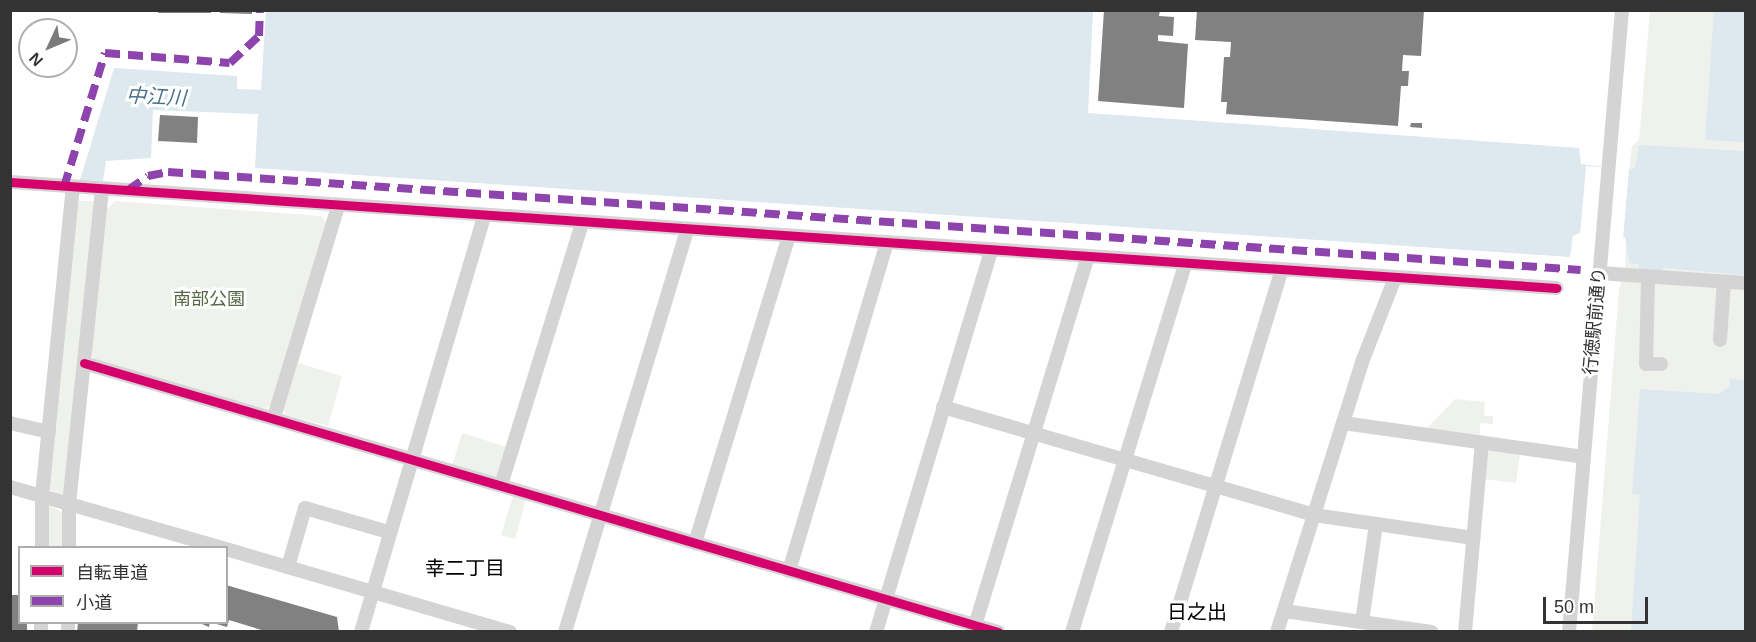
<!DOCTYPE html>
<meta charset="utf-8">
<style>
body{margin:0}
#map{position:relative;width:1756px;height:642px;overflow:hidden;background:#fff;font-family:Helvetica,"Noto Sans JP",sans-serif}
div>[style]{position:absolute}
.green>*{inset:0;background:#eff2ec}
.water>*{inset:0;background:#dde8ef}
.pier>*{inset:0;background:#fff}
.building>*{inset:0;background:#818181}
.minor>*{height:14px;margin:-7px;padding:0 7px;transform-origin:7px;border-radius:7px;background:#d4d4d4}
.quiet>*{height:8px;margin-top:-4px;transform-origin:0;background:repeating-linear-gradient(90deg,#8e44ad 0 15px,transparent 0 23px)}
.cycleway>*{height:9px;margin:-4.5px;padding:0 4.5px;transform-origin:4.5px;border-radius:4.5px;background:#d6006c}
span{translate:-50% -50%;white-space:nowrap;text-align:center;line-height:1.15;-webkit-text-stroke:6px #fff;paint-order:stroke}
.park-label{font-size:18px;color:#556a45}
.street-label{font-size:18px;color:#333}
.water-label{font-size:20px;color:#49718c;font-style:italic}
.neighbourhood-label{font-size:20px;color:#000}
.frame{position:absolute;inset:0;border:12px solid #333;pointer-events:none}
.legend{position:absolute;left:18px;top:546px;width:210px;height:78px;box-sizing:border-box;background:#fff;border:2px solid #adadad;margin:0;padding:8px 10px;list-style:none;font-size:18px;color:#333}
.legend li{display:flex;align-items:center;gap:12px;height:30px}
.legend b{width:30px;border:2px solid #adadad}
.north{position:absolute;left:18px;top:18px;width:60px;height:60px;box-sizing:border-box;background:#fff;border:2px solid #adadad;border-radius:50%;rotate:226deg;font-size:16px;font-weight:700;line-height:24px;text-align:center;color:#333}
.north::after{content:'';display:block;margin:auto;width:21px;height:27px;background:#7a7a7a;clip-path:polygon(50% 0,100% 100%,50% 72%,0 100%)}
.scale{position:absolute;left:1543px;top:597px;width:105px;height:27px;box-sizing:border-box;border:3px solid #333;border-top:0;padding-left:8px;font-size:18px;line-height:21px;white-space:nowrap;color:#333;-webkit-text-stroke:4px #fff;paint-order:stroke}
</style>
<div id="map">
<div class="green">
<i style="clip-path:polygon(1650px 11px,1745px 11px,1745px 631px,1592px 632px,1619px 290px,1625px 268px,1629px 169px,1632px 146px,1639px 140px)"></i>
<i style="clip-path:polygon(77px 201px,98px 201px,63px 496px,47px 489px)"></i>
<i style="clip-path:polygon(115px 201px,321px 216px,326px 222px,272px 405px,265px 409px,96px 361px,90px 353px,105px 211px)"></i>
<i style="clip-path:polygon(298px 363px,342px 376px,328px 426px,287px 415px,283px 409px)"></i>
<i style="clip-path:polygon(1455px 399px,1485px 402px,1484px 416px,1493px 416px,1493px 424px,1480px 423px,1480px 435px,1426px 429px)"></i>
<i style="clip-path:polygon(462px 433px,507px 447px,499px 475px,493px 479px,452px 466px)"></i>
<i style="clip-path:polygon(1487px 450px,1520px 454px,1516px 483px,1484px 479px)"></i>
<i style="clip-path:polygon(513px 496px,526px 500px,515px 539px,501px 535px)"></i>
<i style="clip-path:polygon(51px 506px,65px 514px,65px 547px,47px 548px,47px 509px)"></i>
</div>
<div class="water">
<i style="clip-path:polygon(266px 11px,1093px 11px,1088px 113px,1579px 148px,1581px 164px,1629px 170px,1635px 168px,1639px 145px,1745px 151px,1745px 275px,1663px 268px,1662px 271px,1639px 270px,1639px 264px,1629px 263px,1625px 237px,1580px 233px,1573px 236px,1570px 257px,255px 168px,258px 114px,153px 110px,151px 158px,106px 161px,103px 181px,80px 180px,114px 68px,237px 76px,237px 89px,261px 90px)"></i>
<i style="clip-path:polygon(1714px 11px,1745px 11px,1745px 142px,1705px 140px)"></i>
<i style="clip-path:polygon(1730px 379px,1744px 380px,1745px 391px,1745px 631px,1631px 631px,1640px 495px,1632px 494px,1640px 389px,1719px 394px,1729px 387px)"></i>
</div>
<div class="pier">
<i style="clip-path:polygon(1586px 166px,1629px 169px,1623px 239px,1580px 236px)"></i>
</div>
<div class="building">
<i style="clip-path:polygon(158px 10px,211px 10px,211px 13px,158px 13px)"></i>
<i style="clip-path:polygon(220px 10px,252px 10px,252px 14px,220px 13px)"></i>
<i style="clip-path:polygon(1104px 10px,1160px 10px,1159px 16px,1174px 17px,1173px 36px,1158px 35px,1158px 41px,1188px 44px,1184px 108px,1098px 101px)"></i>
<i style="clip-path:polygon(1197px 10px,1424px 10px,1421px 56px,1403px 55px,1402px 71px,1409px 71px,1408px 86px,1401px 86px,1398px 126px,1226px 114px,1227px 102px,1221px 102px,1224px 57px,1230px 57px,1231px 42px,1195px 40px)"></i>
<i style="clip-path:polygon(160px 115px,198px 117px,197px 143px,158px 141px)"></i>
<i style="clip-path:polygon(1411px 123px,1422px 123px,1422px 128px,1410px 127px)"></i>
<i style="clip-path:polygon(226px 585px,337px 617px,339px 632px,268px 632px,229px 620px,227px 627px,213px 623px,226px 622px)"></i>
<i style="clip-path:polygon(10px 595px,20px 595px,20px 622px,27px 622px,27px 632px,10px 632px)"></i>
<i style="clip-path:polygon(78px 622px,138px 622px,137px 632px,77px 632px)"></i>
<i style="clip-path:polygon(197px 622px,210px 622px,209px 627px)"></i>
</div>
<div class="minor">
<i style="left:10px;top:182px;width:1550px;rotate:3.92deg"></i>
<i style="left:1599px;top:273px;width:147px;rotate:3.9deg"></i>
<i style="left:1648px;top:277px;width:87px;rotate:91.3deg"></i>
<i style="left:1646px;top:364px;width:15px"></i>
<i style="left:1720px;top:340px;width:58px;rotate:-86.1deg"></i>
<i style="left:84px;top:363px;width:953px;rotate:16.4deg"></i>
<i style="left:943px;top:407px;width:386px;rotate:16.2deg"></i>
<i style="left:1314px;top:515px;width:161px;rotate:8.2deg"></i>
<i style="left:274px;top:417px;width:220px;rotate:-73.1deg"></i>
<i style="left:10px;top:423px;width:40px;rotate:13deg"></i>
<i style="left:1343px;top:423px;width:243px;rotate:8deg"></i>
<i style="left:501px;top:485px;width:273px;rotate:-72.8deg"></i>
<i style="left:10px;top:487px;width:222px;rotate:16deg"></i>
<i style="left:695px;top:543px;width:319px;rotate:-73deg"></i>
<i style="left:42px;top:548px;width:52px;rotate:-90deg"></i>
<i style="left:42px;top:496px;width:310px;rotate:-84.3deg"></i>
<i style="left:69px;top:548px;width:44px;rotate:-90deg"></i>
<i style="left:69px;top:504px;width:316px;rotate:-84deg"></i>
<i style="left:226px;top:549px;width:296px;rotate:16.3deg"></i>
<i style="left:288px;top:567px;width:61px;rotate:-73.9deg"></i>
<i style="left:305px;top:508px;width:86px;rotate:16.1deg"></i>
<i style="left:789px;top:571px;width:342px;rotate:-73.4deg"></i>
<i style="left:1284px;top:611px;width:149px;rotate:8.1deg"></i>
<i style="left:1362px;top:622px;width:99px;rotate:-81.9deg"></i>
<i style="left:41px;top:632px;width:10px;rotate:-90deg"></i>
<i style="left:68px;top:632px;width:10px;rotate:-90deg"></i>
<i style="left:361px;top:632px;width:433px;rotate:-73.5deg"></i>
<i style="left:565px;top:632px;width:419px;rotate:-73.1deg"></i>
<i style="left:876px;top:632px;width:398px;rotate:-73.2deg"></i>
<i style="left:973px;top:632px;width:392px;rotate:-73deg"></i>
<i style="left:1072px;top:632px;width:385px;rotate:-72.9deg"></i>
<i style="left:1171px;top:632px;width:379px;rotate:-73deg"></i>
<i style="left:1277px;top:632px;width:283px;rotate:-72.5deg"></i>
<i style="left:1362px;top:362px;width:90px;rotate:-68.6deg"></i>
<i style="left:1465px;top:632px;width:190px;rotate:-84.9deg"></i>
<i style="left:1569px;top:632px;width:624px;rotate:-85.13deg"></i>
</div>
<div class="quiet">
<i style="left:64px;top:187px;width:140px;rotate:-73deg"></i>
<i style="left:105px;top:53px;width:125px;rotate:4.6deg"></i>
<i style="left:230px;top:63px;width:40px;rotate:-43deg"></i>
<i style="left:259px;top:36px;width:26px;rotate:-88deg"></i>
<i style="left:128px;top:190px;width:24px;rotate:-35deg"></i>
<i style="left:148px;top:176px;width:20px;rotate:-11deg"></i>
<i style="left:168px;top:172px;width:1416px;rotate:3.97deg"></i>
</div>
<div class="cycleway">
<i style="left:10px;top:182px;width:1550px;rotate:3.92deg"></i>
<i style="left:84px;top:363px;width:953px;rotate:16.4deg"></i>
</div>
<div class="park-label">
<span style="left:209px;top:299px">南部公園</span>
</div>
<div class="street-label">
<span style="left:1595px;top:321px;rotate:-85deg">行徳駅前通り</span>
</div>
<div class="water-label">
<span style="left:156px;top:97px;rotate:3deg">中江川</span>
</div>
<div class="neighbourhood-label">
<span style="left:465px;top:568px">幸二丁目</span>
<span style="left:1197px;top:612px">日之出</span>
</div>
<div class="frame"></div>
<ul class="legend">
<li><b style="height:8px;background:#d6006c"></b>自転車道</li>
<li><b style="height:8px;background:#8e44ad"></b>小道</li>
</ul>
<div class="north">N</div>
<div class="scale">50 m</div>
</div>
